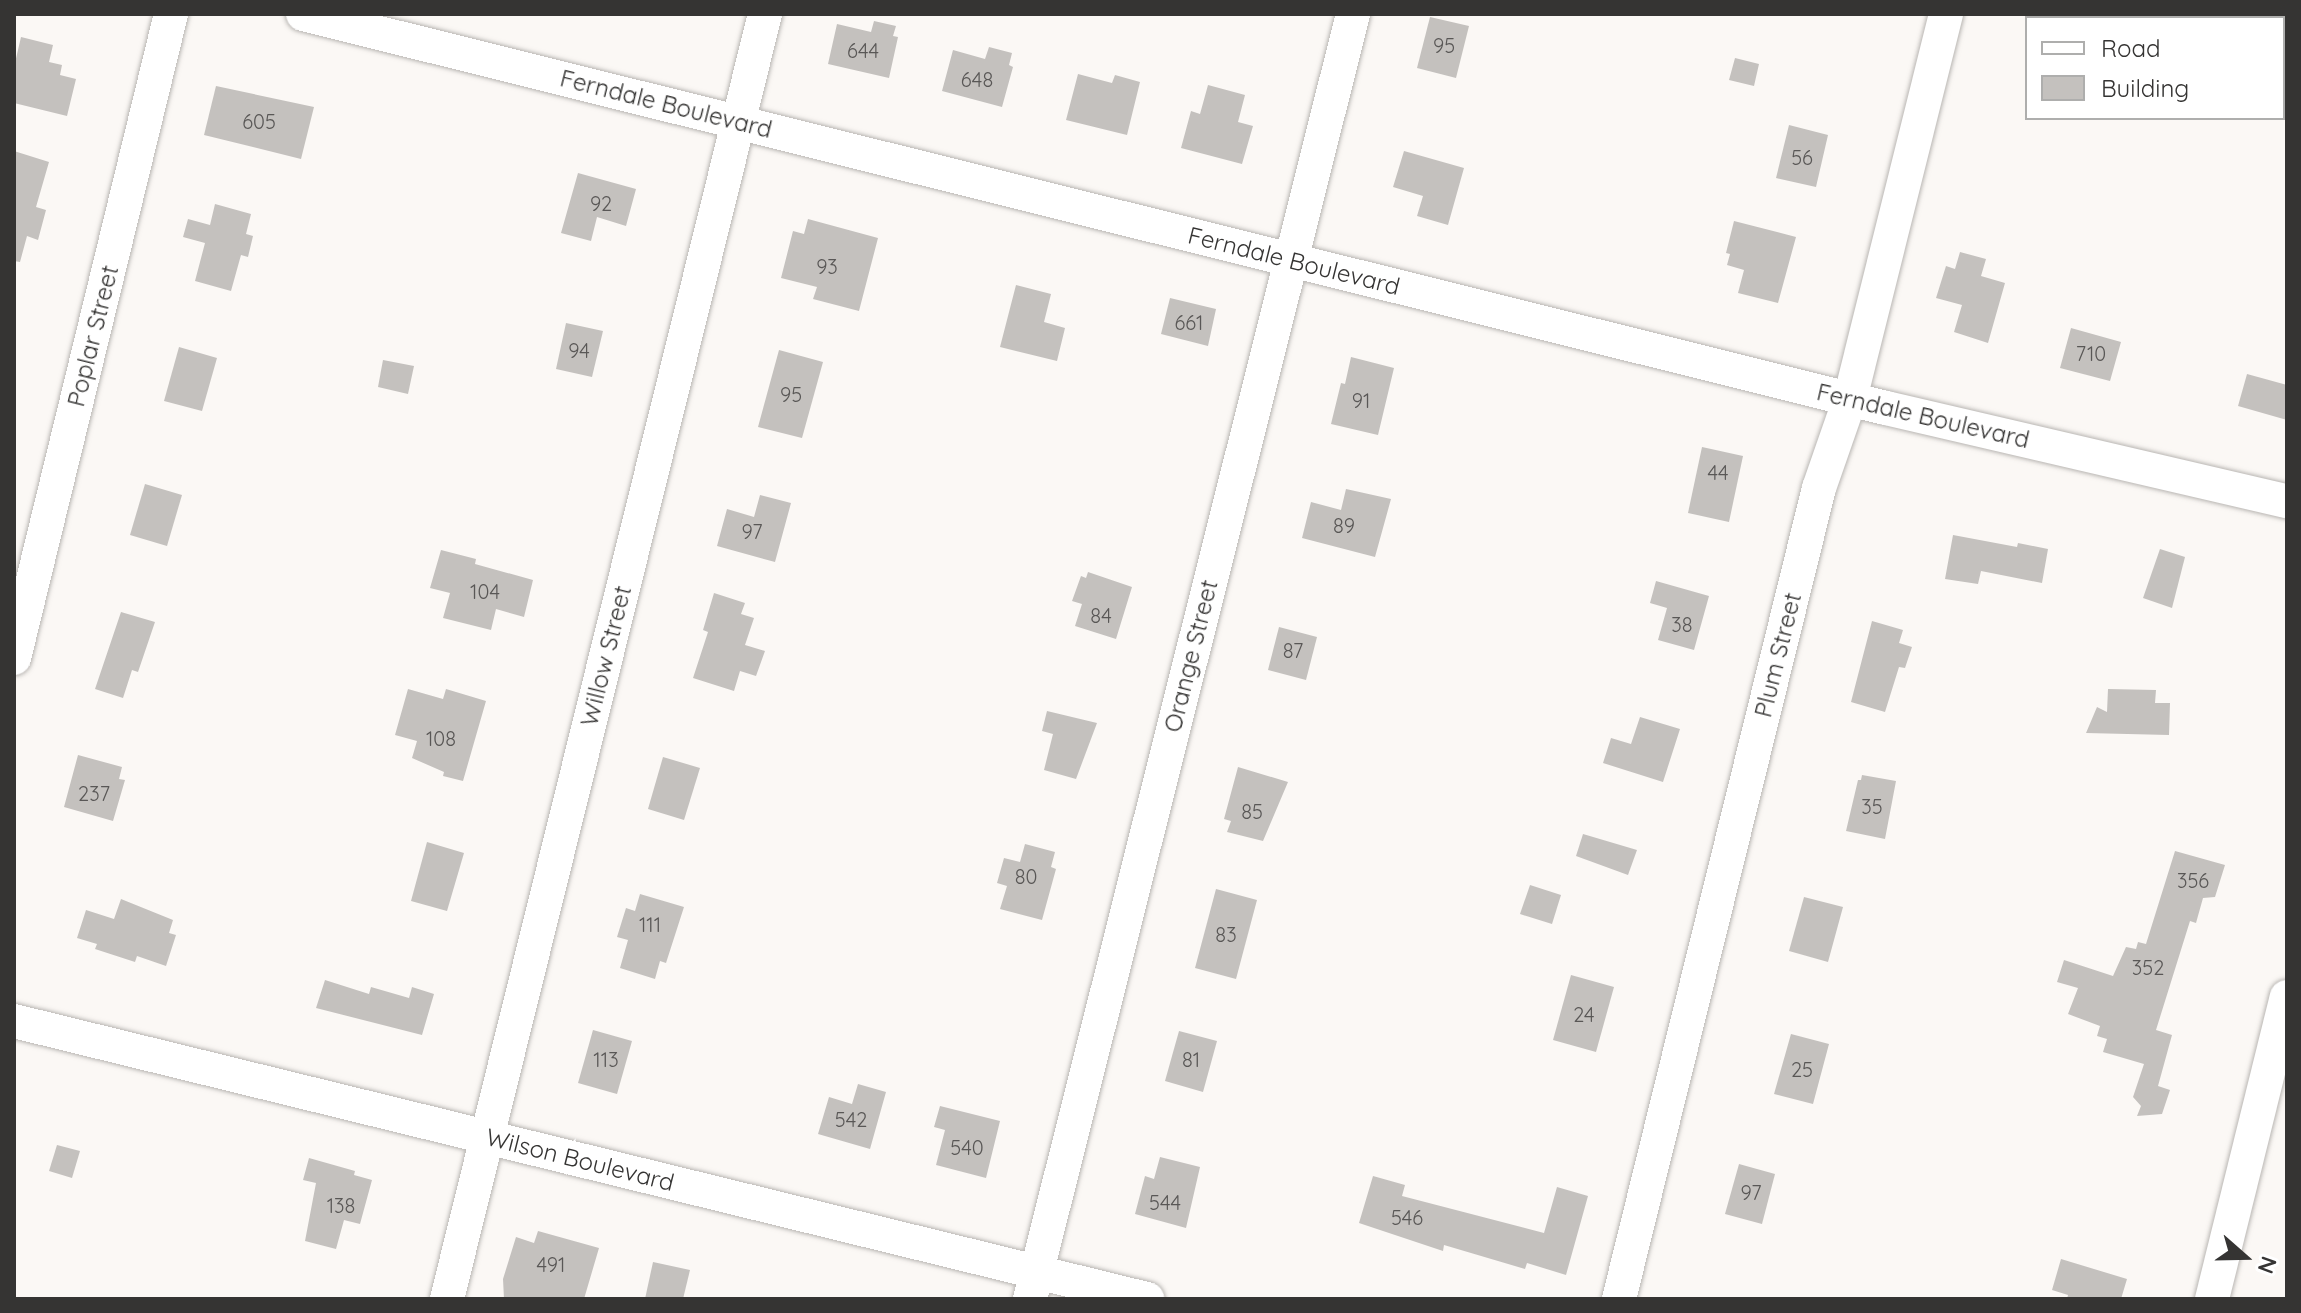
<!DOCTYPE html>
<style>
body{margin:0}
#map{position:relative;width:2301px;height:1313px;overflow:hidden;background:#fbf8f5;font-family:Quicksand,sans-serif}
div>[style]{position:absolute}
.building>*{inset:0;background:#c4c1be}
.roads{filter:drop-shadow(0 0 2px #b9b6b3) drop-shadow(0 0 2px #b9b6b3)}
.minor>*{height:34px;margin:-17px;padding:0 17px;transform-origin:17px;border-radius:17px;background:#fff}
span{translate:-50% -50%;white-space:nowrap;text-align:center;line-height:1.15;-webkit-text-stroke:7px #fff;paint-order:stroke}
.number-label{font-size:20px;color:#595756}
.number-label span{-webkit-text-stroke-width:0}
.street-label{font-size:24px;color:#353433}
.frame{position:absolute;inset:0;border:16px solid #353433;pointer-events:none}
.legend{position:absolute;left:2025px;top:16px;width:260px;height:104px;box-sizing:border-box;background:#fff;border:2px solid #aeaead;margin:0;padding:10px 14px;list-style:none;font-size:24px;color:#353433}
.legend li{display:flex;align-items:center;gap:16px;height:40px}
.legend b{width:40px;border:2px solid #aeaead}
.north{position:absolute;left:2205px;top:1217px;width:80px;height:80px;-webkit-text-stroke:6px #fff;paint-order:stroke;rotate:110deg;font-size:22px;font-weight:700;line-height:32px;text-align:center;color:#353433}
.north::after{content:'';display:block;margin:auto;width:28px;height:36px;background:#353433;clip-path:polygon(50% 0,100% 100%,50% 72%,0 100%)}
</style>
<div id="map">
<div class="building">
<i style="clip-path:polygon(1430px 17px,1469px 26px,1456px 78px,1417px 68px)"></i>
<i style="clip-path:polygon(874px 21px,896px 26px,893px 36px,898px 37px,889px 78px,828px 64px,837px 24px,871px 32px)"></i>
<i style="clip-path:polygon(21px 37px,53px 45px,49px 62px,62px 65px,60px 75px,76px 79px,67px 116px,14px 103px,14px 67px)"></i>
<i style="clip-path:polygon(989px 47px,1012px 53px,1009px 65px,1013px 67px,1002px 107px,942px 91px,953px 50px,985px 59px)"></i>
<i style="clip-path:polygon(1735px 58px,1759px 64px,1754px 86px,1729px 80px)"></i>
<i style="clip-path:polygon(1078px 74px,1112px 83px,1115px 75px,1140px 82px,1127px 135px,1066px 120px)"></i>
<i style="clip-path:polygon(1208px 85px,1245px 95px,1238px 122px,1253px 126px,1242px 164px,1181px 148px,1191px 111px,1200px 114px)"></i>
<i style="clip-path:polygon(216px 86px,314px 107px,301px 159px,204px 135px)"></i>
<i style="clip-path:polygon(1789px 125px,1828px 135px,1816px 187px,1776px 178px)"></i>
<i style="clip-path:polygon(14px 151px,49px 162px,36px 207px,46px 210px,38px 240px,27px 236px,20px 262px,14px 261px)"></i>
<i style="clip-path:polygon(1404px 151px,1464px 168px,1448px 225px,1417px 216px,1423px 196px,1393px 187px)"></i>
<i style="clip-path:polygon(578px 173px,636px 189px,626px 226px,597px 217px,591px 241px,561px 233px)"></i>
<i style="clip-path:polygon(215px 204px,251px 214px,246px 234px,253px 236px,248px 257px,241px 255px,231px 291px,195px 281px,205px 243px,183px 237px,188px 219px,210px 225px)"></i>
<i style="clip-path:polygon(808px 219px,878px 238px,859px 311px,813px 299px,817px 287px,781px 278px,793px 231px,804px 234px)"></i>
<i style="clip-path:polygon(1734px 221px,1796px 237px,1778px 303px,1738px 293px,1744px 270px,1727px 265px,1730px 254px,1726px 253px)"></i>
<i style="clip-path:polygon(1960px 252px,1986px 259px,1981px 276px,2005px 283px,1988px 343px,1954px 332px,1962px 305px,1936px 298px,1946px 266px,1955px 269px)"></i>
<i style="clip-path:polygon(1016px 285px,1051px 294px,1044px 322px,1065px 328px,1057px 361px,1000px 347px)"></i>
<i style="clip-path:polygon(1170px 298px,1216px 309px,1208px 346px,1161px 334px)"></i>
<i style="clip-path:polygon(566px 323px,603px 331px,592px 377px,556px 369px)"></i>
<i style="clip-path:polygon(2071px 328px,2121px 342px,2110px 381px,2060px 368px)"></i>
<i style="clip-path:polygon(179px 347px,217px 358px,202px 411px,164px 401px)"></i>
<i style="clip-path:polygon(779px 350px,823px 362px,802px 438px,758px 427px)"></i>
<i style="clip-path:polygon(1351px 357px,1394px 368px,1378px 435px,1331px 424px,1341px 383px,1345px 384px)"></i>
<i style="clip-path:polygon(383px 360px,414px 366px,408px 394px,378px 387px)"></i>
<i style="clip-path:polygon(2247px 374px,2287px 385px,2287px 420px,2238px 406px)"></i>
<i style="clip-path:polygon(1702px 447px,1743px 456px,1729px 522px,1688px 513px)"></i>
<i style="clip-path:polygon(145px 484px,182px 495px,167px 546px,130px 535px)"></i>
<i style="clip-path:polygon(1346px 489px,1391px 499px,1375px 557px,1302px 538px,1311px 502px,1341px 510px)"></i>
<i style="clip-path:polygon(760px 495px,791px 503px,775px 562px,717px 546px,727px 509px,754px 517px)"></i>
<i style="clip-path:polygon(1953px 535px,2017px 547px,2018px 543px,2048px 549px,2042px 583px,1981px 571px,1978px 584px,1945px 579px)"></i>
<i style="clip-path:polygon(2160px 549px,2185px 557px,2172px 608px,2143px 598px)"></i>
<i style="clip-path:polygon(441px 550px,476px 559px,475px 564px,533px 580px,524px 617px,496px 609px,491px 630px,443px 618px,450px 593px,430px 588px)"></i>
<i style="clip-path:polygon(1088px 572px,1132px 587px,1116px 639px,1075px 626px,1082px 604px,1072px 601px,1081px 576px,1086px 578px)"></i>
<i style="clip-path:polygon(1656px 581px,1709px 596px,1694px 650px,1658px 640px,1667px 608px,1650px 603px)"></i>
<i style="clip-path:polygon(714px 593px,745px 603px,741px 614px,754px 618px,745px 645px,765px 651px,756px 676px,740px 671px,734px 691px,693px 678px,708px 632px,703px 630px)"></i>
<i style="clip-path:polygon(121px 612px,155px 622px,138px 672px,132px 670px,123px 698px,95px 689px)"></i>
<i style="clip-path:polygon(1872px 621px,1903px 630px,1899px 643px,1912px 647px,1905px 668px,1899px 667px,1885px 712px,1851px 702px)"></i>
<i style="clip-path:polygon(1279px 627px,1317px 637px,1306px 680px,1268px 670px)"></i>
<i style="clip-path:polygon(408px 689px,443px 699px,446px 689px,486px 701px,463px 781px,443px 776px,444px 772px,412px 758px,417px 741px,395px 735px)"></i>
<i style="clip-path:polygon(2108px 689px,2156px 690px,2155px 703px,2170px 703px,2169px 735px,2086px 733px,2097px 707px,2107px 712px)"></i>
<i style="clip-path:polygon(1047px 711px,1097px 723px,1076px 779px,1044px 770px,1053px 734px,1042px 731px)"></i>
<i style="clip-path:polygon(1640px 717px,1680px 729px,1663px 782px,1603px 763px,1611px 738px,1631px 744px)"></i>
<i style="clip-path:polygon(78px 755px,122px 767px,119px 779px,125px 780px,113px 821px,64px 807px)"></i>
<i style="clip-path:polygon(663px 757px,700px 768px,684px 820px,648px 809px)"></i>
<i style="clip-path:polygon(1238px 767px,1288px 782px,1263px 841px,1227px 832px,1231px 821px,1224px 819px)"></i>
<i style="clip-path:polygon(1862px 775px,1896px 781px,1885px 839px,1846px 831px,1858px 780px,1861px 780px)"></i>
<i style="clip-path:polygon(1583px 834px,1637px 850px,1628px 875px,1576px 856px)"></i>
<i style="clip-path:polygon(427px 842px,464px 853px,447px 911px,411px 901px)"></i>
<i style="clip-path:polygon(1025px 844px,1055px 852px,1051px 867px,1056px 869px,1042px 920px,1000px 909px,1007px 886px,997px 883px,1004px 858px,1020px 862px)"></i>
<i style="clip-path:polygon(2175px 851px,2225px 865px,2215px 897px,2203px 898px,2196px 923px,2190px 921px,2156px 1030px,2172px 1035px,2158px 1086px,2170px 1090px,2162px 1114px,2137px 1116px,2141px 1106px,2133px 1097px,2144px 1064px,2103px 1052px,2107px 1039px,2097px 1036px,2100px 1026px,2068px 1014px,2078px 988px,2057px 982px,2064px 960px,2113px 976px,2126px 947px,2136px 949px,2138px 942px,2146px 944px)"></i>
<i style="clip-path:polygon(1530px 885px,1561px 895px,1552px 924px,1520px 914px)"></i>
<i style="clip-path:polygon(1216px 889px,1257px 900px,1236px 979px,1195px 968px)"></i>
<i style="clip-path:polygon(640px 894px,684px 907px,666px 963px,660px 961px,655px 979px,620px 968px,628px 940px,617px 937px,626px 908px,635px 911px)"></i>
<i style="clip-path:polygon(1804px 897px,1843px 907px,1828px 962px,1789px 951px)"></i>
<i style="clip-path:polygon(121px 899px,173px 920px,169px 933px,176px 935px,166px 966px,137px 956px,135px 962px,95px 949px,97px 944px,77px 938px,86px 910px,114px 919px)"></i>
<i style="clip-path:polygon(1571px 975px,1614px 987px,1596px 1052px,1553px 1040px)"></i>
<i style="clip-path:polygon(325px 980px,369px 994px,371px 987px,409px 998px,412px 987px,434px 994px,422px 1035px,316px 1008px)"></i>
<i style="clip-path:polygon(593px 1030px,632px 1041px,617px 1094px,578px 1083px)"></i>
<i style="clip-path:polygon(1179px 1031px,1217px 1041px,1203px 1092px,1165px 1081px)"></i>
<i style="clip-path:polygon(1791px 1034px,1829px 1044px,1813px 1104px,1774px 1094px)"></i>
<i style="clip-path:polygon(858px 1084px,886px 1092px,870px 1149px,818px 1134px,829px 1097px,852px 1104px)"></i>
<i style="clip-path:polygon(940px 1106px,1000px 1121px,986px 1178px,936px 1165px,945px 1130px,934px 1127px)"></i>
<i style="clip-path:polygon(57px 1145px,80px 1151px,72px 1178px,49px 1171px)"></i>
<i style="clip-path:polygon(1160px 1157px,1200px 1167px,1186px 1228px,1135px 1214px,1145px 1176px,1154px 1179px)"></i>
<i style="clip-path:polygon(309px 1158px,355px 1171px,354px 1175px,372px 1180px,360px 1224px,344px 1220px,336px 1249px,305px 1241px,316px 1183px,303px 1180px)"></i>
<i style="clip-path:polygon(1739px 1164px,1775px 1174px,1762px 1224px,1725px 1214px)"></i>
<i style="clip-path:polygon(1373px 1176px,1405px 1185px,1402px 1196px,1544px 1233px,1557px 1187px,1588px 1196px,1566px 1275px,1527px 1263px,1525px 1269px,1444px 1245px,1443px 1251px,1359px 1223px)"></i>
<i style="clip-path:polygon(538px 1231px,599px 1248px,584px 1299px,504px 1299px,503px 1279px,516px 1237px,534px 1243px)"></i>
<i style="clip-path:polygon(2061px 1259px,2127px 1279px,2121px 1299px,2067px 1299px,2068px 1295px,2052px 1290px)"></i>
<i style="clip-path:polygon(653px 1262px,690px 1270px,683px 1299px,645px 1299px)"></i>
</div>
<div class="roads">
<div class="minor">
<i style="left:303px;top:14px;width:1631px;rotate:13.98deg"></i>
<i style="left:1886px;top:408px;width:412px;rotate:13.1deg"></i>
<i style="left:14px;top:658px;width:663px;rotate:-76.3deg"></i>
<i style="left:14px;top:1021px;width:1167px;rotate:13.79deg"></i>
<i style="left:447px;top:1299px;width:1324px;rotate:-76.1deg"></i>
<i style="left:1030px;top:1299px;width:1325px;rotate:-75.89deg"></i>
<i style="left:1619px;top:1299px;width:835px;rotate:-76.15deg"></i>
<i style="left:1819px;top:488px;width:94px;rotate:-70.8deg"></i>
<i style="left:1850px;top:399px;width:397px;rotate:-76deg"></i>
<i style="left:2212px;top:1299px;width:311px;rotate:-76.1deg"></i>
</div>
</div>
<div class="number-label">
<span style="left:1444px;top:45px">95</span>
<span style="left:863px;top:50px">644</span>
<span style="left:977px;top:79px">648</span>
<span style="left:259px;top:121px">605</span>
<span style="left:1802px;top:157px">56</span>
<span style="left:601px;top:203px">92</span>
<span style="left:827px;top:266px">93</span>
<span style="left:1189px;top:322px">661</span>
<span style="left:579px;top:350px">94</span>
<span style="left:2091px;top:353px">710</span>
<span style="left:791px;top:394px">95</span>
<span style="left:1361px;top:400px">91</span>
<span style="left:1718px;top:472px">44</span>
<span style="left:1344px;top:525px">89</span>
<span style="left:752px;top:531px">97</span>
<span style="left:485px;top:591px">104</span>
<span style="left:1101px;top:615px">84</span>
<span style="left:1682px;top:624px">38</span>
<span style="left:1293px;top:650px">87</span>
<span style="left:441px;top:738px">108</span>
<span style="left:94px;top:793px">237</span>
<span style="left:1872px;top:806px">35</span>
<span style="left:1252px;top:811px">85</span>
<span style="left:1026px;top:876px">80</span>
<span style="left:2193px;top:880px">356</span>
<span style="left:650px;top:924px">111</span>
<span style="left:1226px;top:934px">83</span>
<span style="left:2148px;top:967px">352</span>
<span style="left:1584px;top:1014px">24</span>
<span style="left:606px;top:1059px">113</span>
<span style="left:1191px;top:1059px">81</span>
<span style="left:1802px;top:1069px">25</span>
<span style="left:851px;top:1119px">542</span>
<span style="left:967px;top:1147px">540</span>
<span style="left:1751px;top:1192px">97</span>
<span style="left:1165px;top:1202px">544</span>
<span style="left:341px;top:1205px">138</span>
<span style="left:1407px;top:1217px">546</span>
<span style="left:551px;top:1264px">491</span>
</div>
<div class="street-label">
<span style="left:666px;top:104px;rotate:14deg">Ferndale Boulevard</span>
<span style="left:1294px;top:261px;rotate:14deg">Ferndale Boulevard</span>
<span style="left:93px;top:336px;rotate:-76deg">Poplar Street</span>
<span style="left:1923px;top:416px;rotate:13deg">Ferndale Boulevard</span>
<span style="left:1778px;top:655px;rotate:-76deg">Plum Street</span>
<span style="left:606px;top:656px;rotate:-76deg">Willow Street</span>
<span style="left:1191px;top:656px;rotate:-76deg">Orange Street</span>
<span style="left:580px;top:1160px;rotate:14deg">Wilson Boulevard</span>
</div>
<div class="frame"></div>
<ul class="legend">
<li><b style="height:10px;background:#fff"></b>Road</li>
<li><b style="height:22px;background:#c4c1be"></b>Building</li>
</ul>
<div class="north">N</div>
</div>
